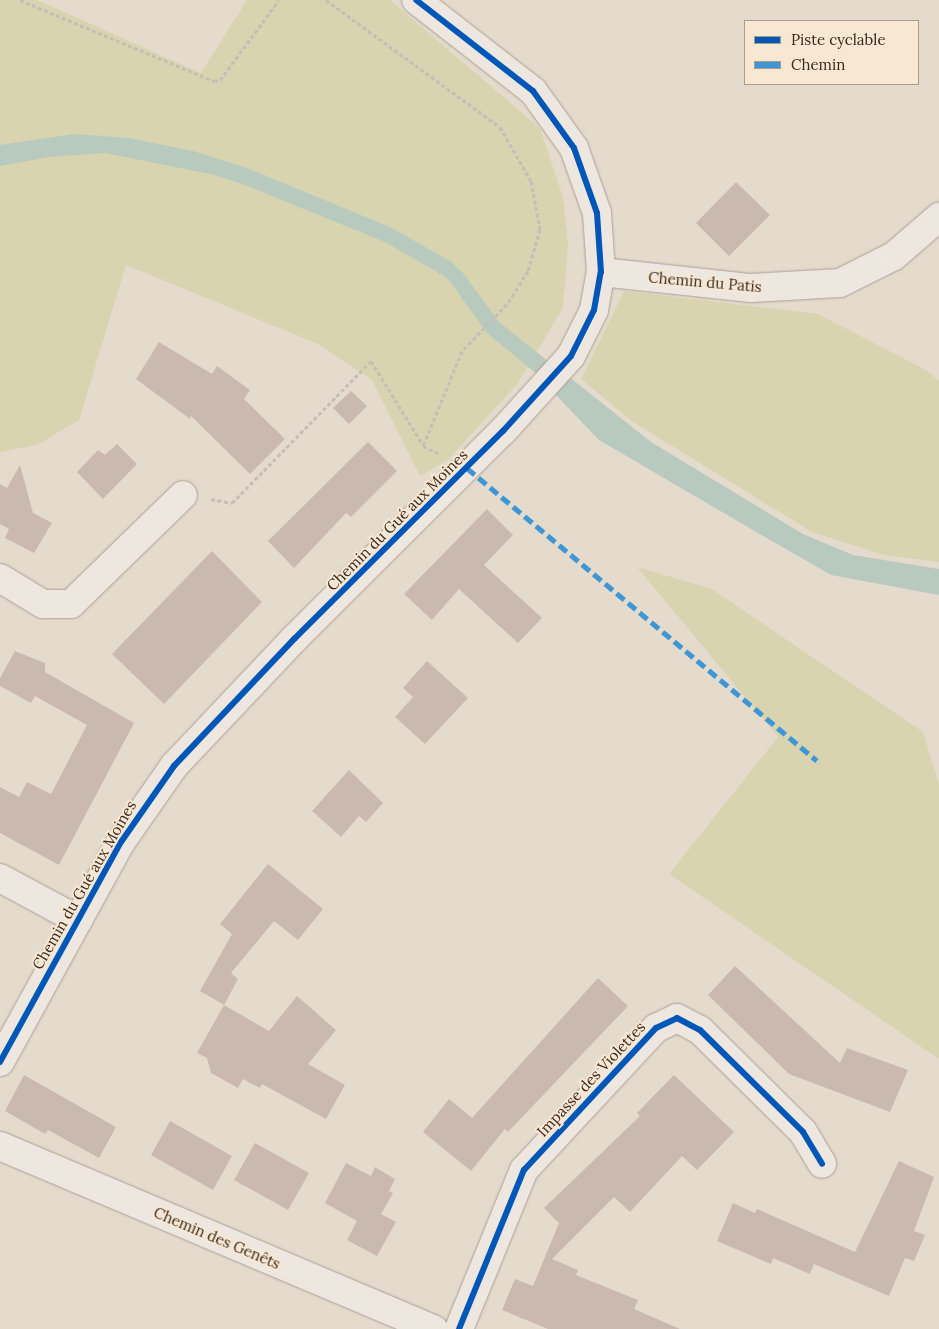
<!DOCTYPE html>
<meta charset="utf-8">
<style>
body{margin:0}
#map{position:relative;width:939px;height:1329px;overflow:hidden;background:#e5dbcd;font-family:Lora,serif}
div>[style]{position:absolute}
.green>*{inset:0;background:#d8d4af}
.water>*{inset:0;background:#b8cabd}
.building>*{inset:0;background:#cab9ae}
.path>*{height:3px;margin-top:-1.5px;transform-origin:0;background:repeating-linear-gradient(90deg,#c6beb6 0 4px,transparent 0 6.5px)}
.roads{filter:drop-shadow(0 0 1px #aaa096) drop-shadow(0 0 1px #aaa096)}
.minor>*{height:28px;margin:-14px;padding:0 14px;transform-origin:14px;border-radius:14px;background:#eee7df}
.quiet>*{height:5px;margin-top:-2.5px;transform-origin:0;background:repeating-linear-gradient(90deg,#3e96d5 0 10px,transparent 0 15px)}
.cycleway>*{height:6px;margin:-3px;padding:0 3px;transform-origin:3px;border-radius:3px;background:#0057b8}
span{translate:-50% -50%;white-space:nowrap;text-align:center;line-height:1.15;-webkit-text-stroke:4px #f7e8d3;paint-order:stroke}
.street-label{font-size:15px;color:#3a281e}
.legend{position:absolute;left:744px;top:20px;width:175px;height:65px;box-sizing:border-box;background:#f7e8d3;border:1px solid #ab9b8b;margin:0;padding:6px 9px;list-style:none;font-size:15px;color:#3a281e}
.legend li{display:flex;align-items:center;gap:10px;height:25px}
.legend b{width:25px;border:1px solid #ab9b8b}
</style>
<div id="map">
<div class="green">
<i style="clip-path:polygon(0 0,37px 0,201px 73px,247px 0,390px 0,540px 128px,563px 197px,568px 244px,563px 308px,518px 383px,449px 459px,420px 476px,372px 380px,318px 344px,126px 265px,79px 420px,37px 445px,0 452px)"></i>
<i style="clip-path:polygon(624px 291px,818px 314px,926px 370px,939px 381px,939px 562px,884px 555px,812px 532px,633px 422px,581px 379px)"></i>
<i style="clip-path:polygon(637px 567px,712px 589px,923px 732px,939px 784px,939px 1059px,669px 874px,778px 737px)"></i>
</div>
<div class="water">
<i style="clip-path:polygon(74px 134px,129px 138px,193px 151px,247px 168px,390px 227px,450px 261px,463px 273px,499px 322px,549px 362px,538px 375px,487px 333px,448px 279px,432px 269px,385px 242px,245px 185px,215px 175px,105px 153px,49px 157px,0 166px,0 145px)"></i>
<i style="clip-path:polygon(568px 376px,651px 442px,803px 534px,853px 555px,939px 569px,939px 595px,831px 575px,746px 526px,599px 440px,555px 394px)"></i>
</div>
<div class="building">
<i style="clip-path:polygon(736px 182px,770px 215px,729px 256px,696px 223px)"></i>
<i style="clip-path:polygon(159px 342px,212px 374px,217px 366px,250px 390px,244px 399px,285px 439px,250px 474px,191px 416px,190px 419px,136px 379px)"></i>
<i style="clip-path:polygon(351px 391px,367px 406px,349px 424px,333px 408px)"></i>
<i style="clip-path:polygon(368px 442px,397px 471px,351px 517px,346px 513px,294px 568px,268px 541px)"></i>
<i style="clip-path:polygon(117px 444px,137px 464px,103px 499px,77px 472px,98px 450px,105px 455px)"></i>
<i style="clip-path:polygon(20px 465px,33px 513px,52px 523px,34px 553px,5px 538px,9px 529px,0 524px,0 484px,7px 488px)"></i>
<i style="clip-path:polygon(487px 509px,513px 535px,484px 565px,542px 618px,518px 643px,459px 589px,432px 620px,404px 594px)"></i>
<i style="clip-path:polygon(212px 551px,262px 602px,164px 704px,112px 654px)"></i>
<i style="clip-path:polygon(15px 651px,45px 663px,45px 672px,134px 723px,59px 865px,0 833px,0 787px,19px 797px,27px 782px,51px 794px,87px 725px,35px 696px,31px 703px,0 686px,0 678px)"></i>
<i style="clip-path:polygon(427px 661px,468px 698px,425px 744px,395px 717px,413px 697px,403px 688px)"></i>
<i style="clip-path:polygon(349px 770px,383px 803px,366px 822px,359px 816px,341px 837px,312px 811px)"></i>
<i style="clip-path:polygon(268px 864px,323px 909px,298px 940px,274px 921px,231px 973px,238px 979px,224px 1005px,200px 991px,232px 934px,220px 924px)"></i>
<i style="clip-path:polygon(735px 966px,840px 1063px,847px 1048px,908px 1070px,890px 1112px,789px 1074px,708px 995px)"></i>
<i style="clip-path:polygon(598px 978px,628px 1006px,508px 1132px,505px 1129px,471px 1171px,423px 1132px,449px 1099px,472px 1118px)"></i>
<i style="clip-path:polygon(297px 996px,336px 1030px,308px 1064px,345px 1085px,326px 1119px,262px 1084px,260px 1088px,243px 1079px,238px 1088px,211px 1073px,207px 1058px,197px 1053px,224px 1005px,269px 1031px)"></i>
<i style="clip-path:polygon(24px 1075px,116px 1127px,99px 1158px,48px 1130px,45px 1134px,5px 1111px)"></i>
<i style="clip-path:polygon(674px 1075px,734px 1132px,697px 1170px,682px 1156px,630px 1212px,614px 1197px,552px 1259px,578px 1270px,576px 1275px,638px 1300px,634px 1309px,680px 1329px,548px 1329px,502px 1310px,515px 1279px,533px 1286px,559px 1223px,544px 1208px,640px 1116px,637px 1113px)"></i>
<i style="clip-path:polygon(170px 1121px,232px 1156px,213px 1190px,151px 1155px)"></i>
<i style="clip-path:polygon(255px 1143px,309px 1173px,288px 1210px,234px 1180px)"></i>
<i style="clip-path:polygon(899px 1161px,934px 1177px,914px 1231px,925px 1235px,914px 1261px,905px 1258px,889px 1296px,814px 1264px,810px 1274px,773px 1258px,771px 1264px,717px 1241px,733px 1203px,755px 1213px,757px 1209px,855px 1252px)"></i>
<i style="clip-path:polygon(346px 1163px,371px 1176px,375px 1167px,395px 1179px,389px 1191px,393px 1193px,381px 1214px,396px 1222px,377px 1256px,347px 1240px,357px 1221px,325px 1203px)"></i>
</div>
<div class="path">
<i style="left:20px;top:0;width:210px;rotate:22.7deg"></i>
<i style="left:214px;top:81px;width:6px;rotate:-9deg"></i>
<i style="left:220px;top:80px;width:99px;rotate:-53.6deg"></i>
<i style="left:326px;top:0;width:215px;rotate:36.1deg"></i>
<i style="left:500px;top:127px;width:62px;rotate:60.1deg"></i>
<i style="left:531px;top:181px;width:49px;rotate:79.4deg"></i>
<i style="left:540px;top:229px;width:44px;rotate:105.9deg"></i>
<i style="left:528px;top:271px;width:39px;rotate:122deg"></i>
<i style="left:507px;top:304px;width:65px;rotate:133.8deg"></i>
<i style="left:462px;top:351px;width:103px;rotate:112.3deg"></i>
<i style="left:423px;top:446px;width:19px;rotate:25deg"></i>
<i style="left:211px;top:499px;width:21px;rotate:11deg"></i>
<i style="left:232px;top:503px;width:199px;rotate:-45.6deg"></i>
<i style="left:371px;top:361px;width:99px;rotate:58.2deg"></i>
</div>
<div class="roads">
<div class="minor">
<i style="left:601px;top:272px;width:151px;rotate:6.1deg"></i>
<i style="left:751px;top:288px;width:89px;rotate:-3.2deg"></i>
<i style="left:840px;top:283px;width:60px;rotate:-26.6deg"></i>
<i style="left:894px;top:256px;width:60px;rotate:-40.9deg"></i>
<i style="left:0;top:578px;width:50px;rotate:31.2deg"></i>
<i style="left:43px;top:604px;width:28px"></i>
<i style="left:71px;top:604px;width:156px;rotate:-44.2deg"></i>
<i style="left:0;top:878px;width:89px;rotate:28.3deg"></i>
<i style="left:0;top:1062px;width:251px;rotate:-61.2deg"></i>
<i style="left:121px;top:842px;width:93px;rotate:-55.1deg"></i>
<i style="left:174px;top:766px;width:175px;rotate:-46.6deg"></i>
<i style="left:294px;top:639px;width:295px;rotate:-44.9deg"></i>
<i style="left:503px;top:431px;width:101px;rotate:-47.8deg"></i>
<i style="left:571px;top:356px;width:51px;rotate:-63.4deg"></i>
<i style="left:594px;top:310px;width:39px;rotate:-80deg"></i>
<i style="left:601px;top:272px;width:59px;rotate:-93.9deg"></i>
<i style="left:597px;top:213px;width:69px;rotate:-109.5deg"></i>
<i style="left:574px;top:148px;width:70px;rotate:-125.7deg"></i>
<i style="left:533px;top:91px;width:148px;rotate:-142.1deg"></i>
<i style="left:0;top:1146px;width:471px;rotate:22.9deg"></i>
<i style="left:459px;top:1329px;width:172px;rotate:-67.8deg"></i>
<i style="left:524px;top:1170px;width:194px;rotate:-47.1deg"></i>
<i style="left:656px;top:1028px;width:23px;rotate:-25deg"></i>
<i style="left:677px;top:1018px;width:26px;rotate:28deg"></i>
<i style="left:700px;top:1030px;width:145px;rotate:44.7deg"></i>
<i style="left:803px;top:1132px;width:37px;rotate:59deg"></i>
</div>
</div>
<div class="quiet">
<i style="left:467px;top:468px;width:456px;rotate:39.9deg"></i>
</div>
<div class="cycleway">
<i style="left:0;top:1062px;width:251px;rotate:-61.2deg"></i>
<i style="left:121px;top:842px;width:93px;rotate:-55.1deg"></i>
<i style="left:174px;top:766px;width:175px;rotate:-46.6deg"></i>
<i style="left:294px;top:639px;width:295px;rotate:-44.9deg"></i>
<i style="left:503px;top:431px;width:101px;rotate:-47.8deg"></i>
<i style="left:571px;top:356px;width:51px;rotate:-63.4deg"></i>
<i style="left:594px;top:310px;width:39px;rotate:-80deg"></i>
<i style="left:601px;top:272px;width:59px;rotate:-93.9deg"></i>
<i style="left:597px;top:213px;width:69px;rotate:-109.5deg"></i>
<i style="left:574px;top:148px;width:70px;rotate:-125.7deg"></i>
<i style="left:533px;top:91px;width:148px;rotate:-142.1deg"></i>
<i style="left:459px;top:1329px;width:172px;rotate:-67.8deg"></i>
<i style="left:524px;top:1170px;width:194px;rotate:-47.1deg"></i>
<i style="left:656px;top:1028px;width:23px;rotate:-25deg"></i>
<i style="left:677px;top:1018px;width:26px;rotate:28deg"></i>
<i style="left:700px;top:1030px;width:145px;rotate:44.7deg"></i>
<i style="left:803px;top:1132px;width:37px;rotate:59deg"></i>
</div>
<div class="street-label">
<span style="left:705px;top:282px;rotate:5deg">Chemin du Patis</span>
<span style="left:397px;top:520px;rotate:-45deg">Chemin du Gué aux Moines</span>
<span style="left:84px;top:885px;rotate:-60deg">Chemin du Gué aux Moines</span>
<span style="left:591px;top:1079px;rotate:-47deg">Impasse des Violettes</span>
<span style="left:217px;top:1238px;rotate:23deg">Chemin des Genêts</span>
</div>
<ul class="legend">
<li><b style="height:6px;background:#0057b8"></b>Piste cyclable</li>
<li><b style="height:6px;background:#3e96d5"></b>Chemin</li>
</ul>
</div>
